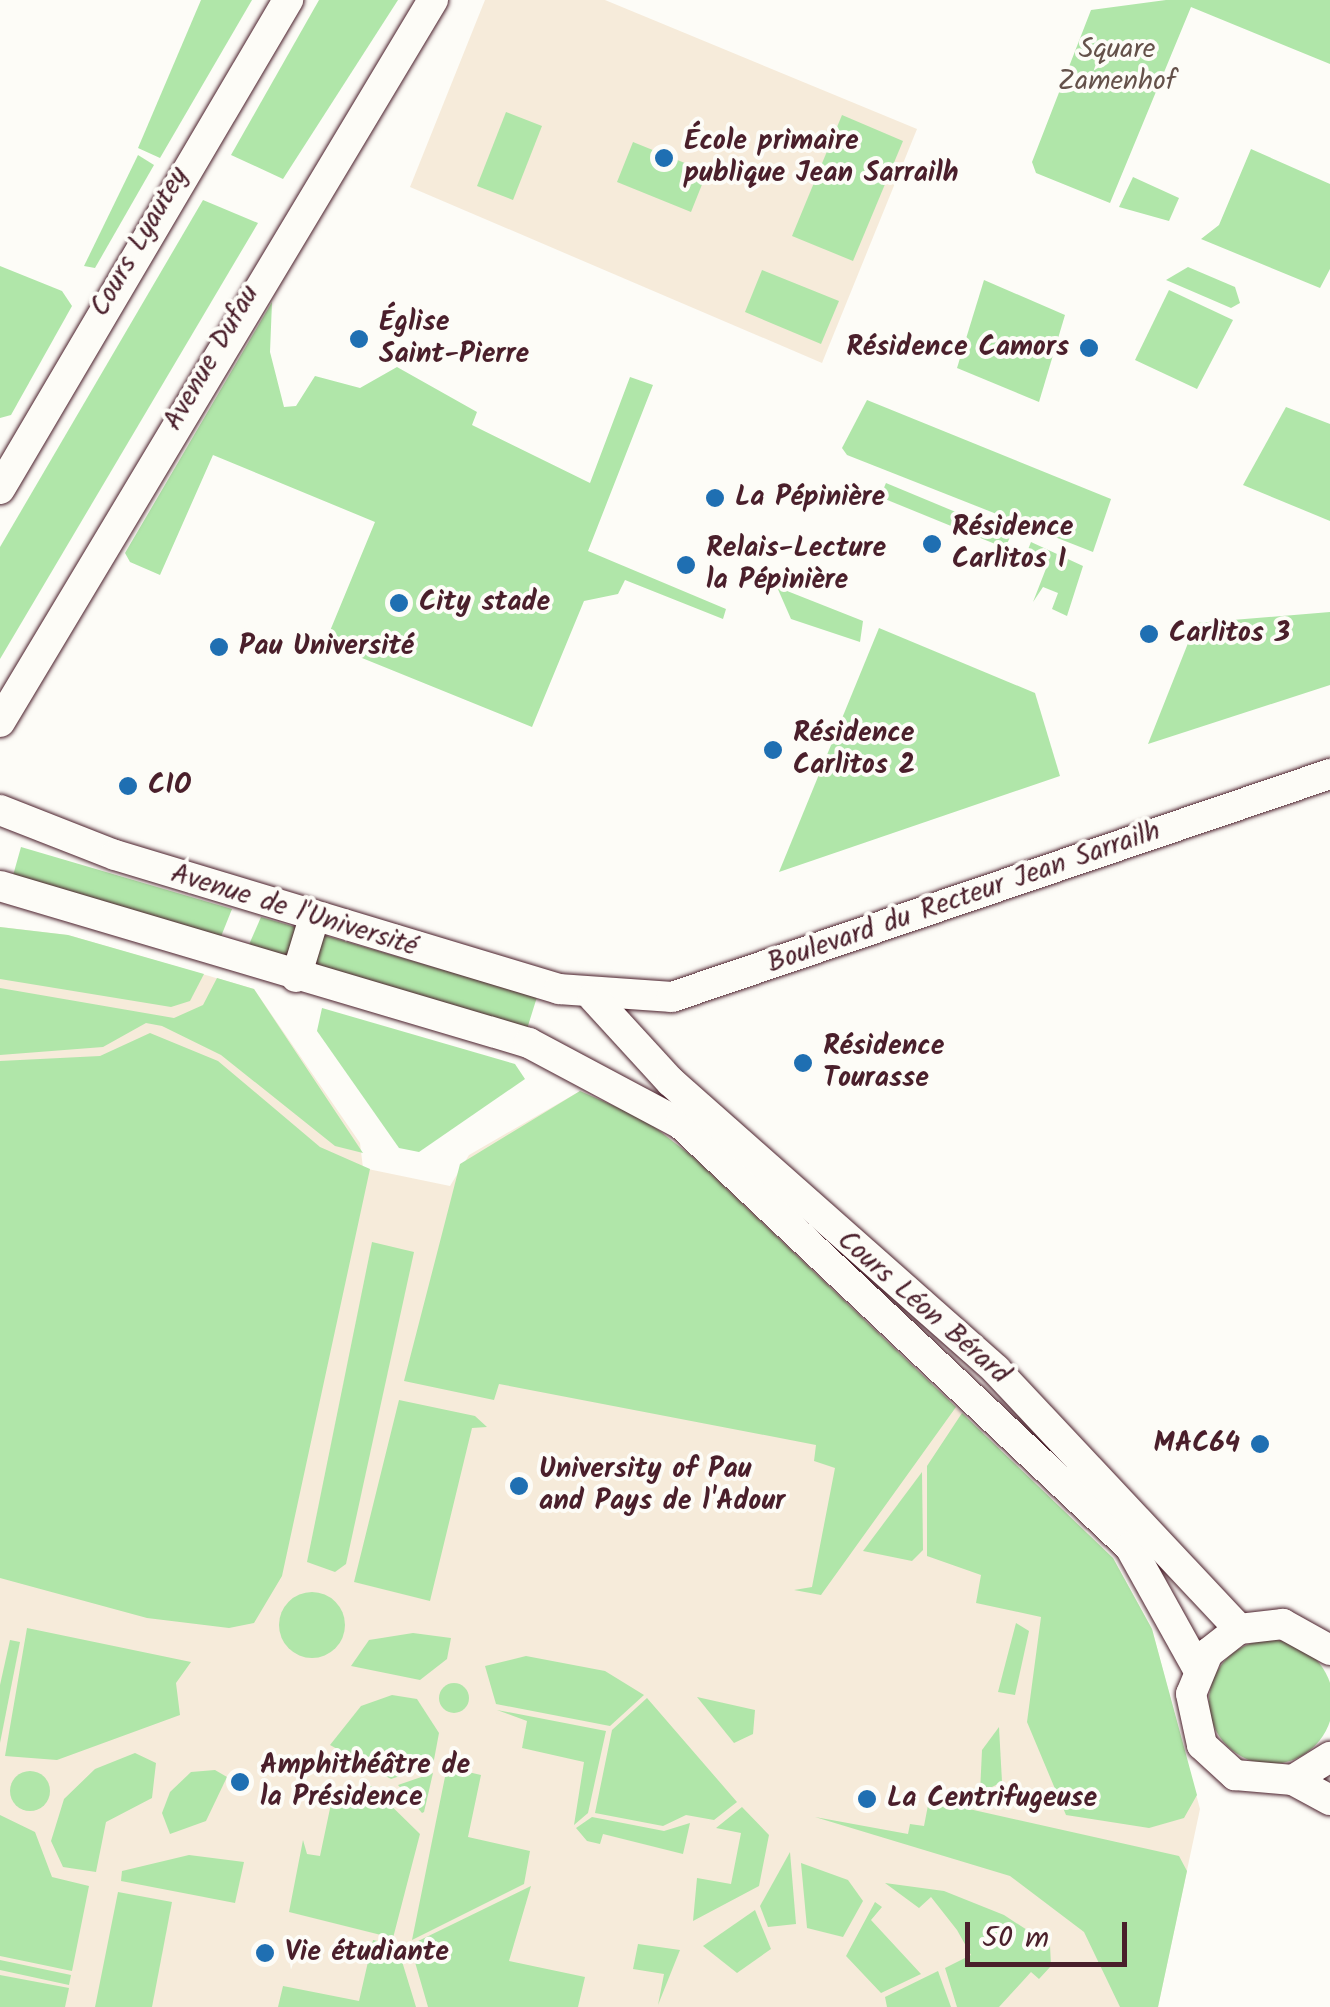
<!DOCTYPE html>
<meta charset="utf-8">
<style>
body{margin:0}
#map{position:relative;width:1330px;height:2007px;overflow:hidden;background:#fdfcf7;font-family:Kalam,sans-serif}
div>[style]{position:absolute}
.built>*{inset:0;background:#f6ebda}
.green>*{inset:0;background:#b0e6a9}
.round{border-radius:50%}
.roads{filter:drop-shadow(0 0 2px #4a1f2b) drop-shadow(0 0 2px #4a1f2b)}
.secondary>*{height:30px;margin:-15px;padding:0 15px;transform-origin:15px;border-radius:15px;background:#fdfcf7}
.dots>*{width:28px;height:28px;translate:-50% -50%;box-sizing:border-box;border:5px solid #fdfcf7;border-radius:50%}
span{translate:-50% -50%;white-space:nowrap;text-align:center;line-height:1.15;-webkit-text-stroke:8px #fdfcf7;paint-order:stroke}
.park-label{font-size:28px;color:#64514a}
.poi-label{font-size:28px;color:#4a1f2b;font-weight:700}
.left{translate:0 -50%;text-align:left}
.right{translate:-100% -50%;text-align:right}
.street-label{font-size:28px;color:#4a1f2b}
.scale{position:absolute;left:965px;top:1922px;width:162px;height:45px;box-sizing:border-box;border:5px solid #4a1f2b;border-top:0;padding-left:12px;font-size:30px;line-height:35px;white-space:nowrap;color:#4a1f2b;-webkit-text-stroke:8px #fdfcf7;paint-order:stroke}
</style>
<div id="map">
<div class="built">
<i style="clip-path:polygon(485px 0,605px 0,917px 129px,822px 363px,410px 187px)"></i>
<i style="clip-path:polygon(0 927px,68px 935px,254px 989px,360px 1143px,363px 1168px,450px 1186px,469px 1155px,580px 1091px,659px 1130px,713px 1175px,1113px 1558px,1152px 1629px,1200px 1809px,1158px 2007px,0 2007px)"></i>
</div>
<div class="green">
<i style="clip-path:polygon(201px 0,252px 0,160px 158px,138px 148px)"></i>
<i style="clip-path:polygon(319px 0,398px 0,283px 179px,231px 155px)"></i>
<i style="clip-path:polygon(1166px 0,1330px 0,1330px 64px,1191px 7px,1110px 203px,1036px 173px,1032px 162px,1091px 10px)"></i>
<i style="clip-path:polygon(506px 112px,542px 126px,513px 200px,477px 186px)"></i>
<i style="clip-path:polygon(842px 115px,903px 141px,853px 261px,792px 236px)"></i>
<i style="clip-path:polygon(633px 142px,707px 172px,691px 212px,617px 182px)"></i>
<i style="clip-path:polygon(1251px 149px,1330px 184px,1330px 269px,1320px 288px,1201px 239px,1219px 225px)"></i>
<i style="clip-path:polygon(138px 155px,154px 165px,95px 268px,84px 266px)"></i>
<i style="clip-path:polygon(1133px 177px,1179px 198px,1169px 221px,1119px 207px)"></i>
<i style="clip-path:polygon(203px 200px,258px 223px,0 659px,0 547px)"></i>
<i style="clip-path:polygon(0 266px,62px 291px,72px 306px,11px 415px,0 418px)"></i>
<i style="clip-path:polygon(1188px 267px,1235px 287px,1240px 303px,1231px 308px,1166px 280px)"></i>
<i style="clip-path:polygon(762px 270px,839px 301px,821px 344px,745px 312px)"></i>
<i style="clip-path:polygon(984px 280px,1065px 315px,1039px 402px,957px 368px)"></i>
<i style="clip-path:polygon(1169px 290px,1233px 320px,1197px 389px,1135px 360px)"></i>
<i style="clip-path:polygon(272px 302px,270px 352px,284px 407px,296px 406px,315px 376px,360px 388px,397px 367px,477px 412px,472px 425px,590px 483px,630px 377px,653px 385px,588px 551px,726px 609px,723px 619px,625px 580px,618px 594px,584px 601px,532px 727px,325px 643px,375px 522px,213px 455px,160px 575px,130px 562px,125px 553px)"></i>
<i style="clip-path:polygon(867px 400px,1111px 499px,1093px 552px,847px 455px,842px 448px)"></i>
<i style="clip-path:polygon(1286px 407px,1330px 424px,1330px 521px,1243px 485px)"></i>
<i style="clip-path:polygon(886px 483px,1011px 535px,1005px 548px,880px 497px)"></i>
<i style="clip-path:polygon(1031px 542px,1083px 566px,1067px 616px,1052px 609px,1058px 593px,1043px 587px,1033px 602px,1047px 566px,1025px 557px)"></i>
<i style="clip-path:polygon(777px 587px,863px 621px,860px 642px,791px 619px)"></i>
<i style="clip-path:polygon(1330px 612px,1330px 685px,1148px 744px,1196px 623px)"></i>
<i style="clip-path:polygon(879px 628px,1035px 693px,1060px 776px,779px 872px)"></i>
<i style="clip-path:polygon(21px 847px,232px 909px,220px 939px,12px 879px)"></i>
<i style="clip-path:polygon(261px 917px,537px 997px,527px 1029px,248px 947px)"></i>
<i style="clip-path:polygon(0 927px,68px 935px,204px 974px,190px 1001px,171px 1007px,0 979px)"></i>
<i style="clip-path:polygon(217px 978px,254px 989px,363px 1153px,335px 1146px,221px 1055px,162px 1026px,146px 1023px,103px 1047px,0 1055px,0 988px,174px 1018px,203px 1005px)"></i>
<i style="clip-path:polygon(322px 1008px,515px 1064px,525px 1079px,419px 1152px,399px 1148px,317px 1031px)"></i>
<i style="clip-path:polygon(150px 1033px,218px 1061px,320px 1147px,370px 1169px,282px 1576px,254px 1623px,229px 1628px,147px 1618px,0 1578px,0 1061px,100px 1056px)"></i>
<i style="clip-path:polygon(580px 1091px,644px 1119px,693px 1157px,956px 1407px,821px 1595px,794px 1590px,812px 1587px,835px 1468px,814px 1461px,816px 1445px,499px 1384px,494px 1400px,404px 1381px,460px 1164px)"></i>
<i style="clip-path:polygon(372px 1242px,414px 1252px,346px 1564px,335px 1572px,307px 1562px)"></i>
<i style="clip-path:polygon(399px 1400px,475px 1416px,487px 1427px,472px 1428px,430px 1601px,354px 1582px)"></i>
<i style="clip-path:polygon(962px 1413px,1113px 1558px,1152px 1629px,1197px 1795px,1184px 1818px,1149px 1828px,1066px 1815px,1027px 1722px,1041px 1617px,976px 1603px,981px 1575px,927px 1556px,927px 1466px)"></i>
<i style="clip-path:polygon(922px 1472px,923px 1550px,912px 1561px,863px 1551px)"></i>
<i class="round" style="left:279px;top:1592px;width:66px;height:66px"></i>
<i style="clip-path:polygon(1016px 1623px,1029px 1631px,1015px 1695px,998px 1692px)"></i>
<i style="clip-path:polygon(27px 1628px,191px 1662px,176px 1683px,180px 1715px,57px 1760px,5px 1756px)"></i>
<i style="clip-path:polygon(413px 1633px,451px 1638px,447px 1659px,420px 1680px,351px 1666px,369px 1640px)"></i>
<i style="clip-path:polygon(10px 1640px,20px 1642px,0 1743px,0 1685px)"></i>
<i class="round" style="left:1209px;top:1640px;width:124px;height:124px"></i>
<i style="clip-path:polygon(526px 1656px,605px 1671px,644px 1695px,610px 1726px,496px 1704px,485px 1666px)"></i>
<i class="round" style="left:439px;top:1683px;width:30px;height:30px"></i>
<i style="clip-path:polygon(392px 1695px,417px 1699px,439px 1733px,433px 1765px,391px 1779px,330px 1745px,361px 1706px)"></i>
<i style="clip-path:polygon(697px 1697px,755px 1710px,753px 1734px,734px 1743px)"></i>
<i style="clip-path:polygon(647px 1698px,737px 1802px,714px 1820px,686px 1815px,663px 1826px,595px 1813px,612px 1730px)"></i>
<i style="clip-path:polygon(497px 1710px,606px 1731px,588px 1813px,574px 1825px,584px 1762px,522px 1748px,527px 1721px)"></i>
<i style="clip-path:polygon(999px 1727px,1002px 1782px,980px 1793px,982px 1750px)"></i>
<i style="clip-path:polygon(135px 1753px,156px 1763px,152px 1798px,106px 1822px,96px 1872px,63px 1867px,51px 1841px,64px 1799px,95px 1769px)"></i>
<i style="clip-path:polygon(447px 1767px,481px 1775px,468px 1837px,530px 1851px,524px 1884px,412px 1940px)"></i>
<i style="clip-path:polygon(215px 1770px,227px 1777px,206px 1821px,170px 1834px,162px 1813px,170px 1792px,191px 1772px)"></i>
<i class="round" style="left:10px;top:1771px;width:40px;height:40px"></i>
<i style="clip-path:polygon(433px 1773px,424px 1812px,422px 1813px,398px 1785px)"></i>
<i style="clip-path:polygon(371px 1786px,420px 1834px,393px 1938px,289px 1912px,303px 1840px,307px 1854px,320px 1856px,332px 1799px)"></i>
<i style="clip-path:polygon(929px 1800px,1179px 1856px,1187px 1871px,1158px 2007px,1120px 2007px,1084px 1932px,1010px 1876px,815px 1817px,908px 1834px,910px 1824px,924px 1826px)"></i>
<i style="clip-path:polygon(742px 1807px,769px 1835px,759px 1886px,693px 1921px,697px 1878px,731px 1884px,741px 1833px,716px 1828px)"></i>
<i style="clip-path:polygon(0 1815px,35px 1832px,52px 1877px,89px 1886px,72px 1971px,0 1956px)"></i>
<i style="clip-path:polygon(592px 1817px,664px 1831px,690px 1823px,683px 1854px,603px 1834px,600px 1844px,587px 1841px,576px 1828px)"></i>
<i style="clip-path:polygon(790px 1852px,796px 1924px,768px 1927px,760px 1906px)"></i>
<i style="clip-path:polygon(189px 1855px,244px 1862px,235px 1903px,121px 1881px,122px 1871px)"></i>
<i style="clip-path:polygon(801px 1863px,848px 1880px,863px 1901px,843px 1937px,807px 1928px)"></i>
<i style="clip-path:polygon(885px 1883px,944px 1891px,1004px 1915px,1050px 1945px,1051px 1966px,1039px 1979px,1031px 1972px,999px 2007px,957px 2007px,945px 1968px,971px 1955px,957px 1930px,931px 1897px,919px 1908px)"></i>
<i style="clip-path:polygon(531px 1886px,509px 1961px,585px 1977px,578px 2007px,428px 2007px,410px 1945px)"></i>
<i style="clip-path:polygon(118px 1892px,172px 1902px,152px 2007px,95px 2007px)"></i>
<i style="clip-path:polygon(875px 1902px,882px 1907px,871px 1920px,921px 1974px,881px 1993px,846px 1956px)"></i>
<i style="clip-path:polygon(755px 1910px,771px 1949px,737px 1973px,703px 1946px)"></i>
<i style="clip-path:polygon(373px 1940px,397px 1945px,416px 2007px,278px 2007px,283px 1986px,359px 2001px)"></i>
<i style="clip-path:polygon(638px 1944px,680px 1950px,658px 2005px,664px 1974px,633px 1969px)"></i>
<i style="clip-path:polygon(0 1960px,71px 1975px,69px 1985px,0 1970px)"></i>
<i style="clip-path:polygon(938px 1971px,951px 2007px,887px 2007px,885px 1997px)"></i>
<i style="clip-path:polygon(0 1975px,69px 1988px,65px 2007px,0 2007px)"></i>
</div>
<div class="roads">
<div class="secondary">
<i style="left:0;top:489px;width:568px;rotate:-59.5deg"></i>
<i style="left:0;top:722px;width:842px;rotate:-59.05deg"></i>
<i style="left:0;top:810px;width:123px;rotate:21.4deg"></i>
<i style="left:115px;top:855px;width:464px;rotate:16.8deg"></i>
<i style="left:559px;top:989px;width:113px;rotate:4deg"></i>
<i style="left:672px;top:997px;width:695px;rotate:-18.72deg"></i>
<i style="left:0;top:886px;width:552px;rotate:16.53deg"></i>
<i style="left:529px;top:1043px;width:172px;rotate:28.1deg"></i>
<i style="left:681px;top:1124px;width:617px;rotate:43.29deg"></i>
<i style="left:1130px;top:1547px;width:140px;rotate:60.9deg"></i>
<i style="left:296px;top:977px;width:62px;rotate:-73deg"></i>
<i style="left:593px;top:997px;width:115px;rotate:47.5deg"></i>
<i style="left:671px;top:1082px;width:434px;rotate:41.5deg"></i>
<i style="left:996px;top:1370px;width:355px;rotate:46.8deg"></i>
<i style="left:1330px;top:1650px;width:54px;rotate:-151deg"></i>
<i style="left:1283px;top:1624px;width:44px;rotate:173.5deg"></i>
<i style="left:1239px;top:1629px;width:39px;rotate:142deg"></i>
<i style="left:1208px;top:1653px;width:44px;rotate:112.5deg"></i>
<i style="left:1191px;top:1694px;width:52px;rotate:77.8deg"></i>
<i style="left:1202px;top:1745px;width:45px;rotate:42.3deg"></i>
<i style="left:1235px;top:1775px;width:58px;rotate:4.9deg"></i>
<i style="left:1293px;top:1780px;width:44px;rotate:-31.9deg"></i>
<i style="left:1293px;top:1780px;width:42px;rotate:28.4deg"></i>
</div>
</div>
<div class="dots">
<i style="left:664px;top:158px;background:#1f6fb2"></i>
<i style="left:359px;top:339px;background:#1f6fb2"></i>
<i style="left:1089px;top:348px;background:#1f6fb2"></i>
<i style="left:715px;top:498px;background:#1f6fb2"></i>
<i style="left:932px;top:544px;background:#1f6fb2"></i>
<i style="left:686px;top:565px;background:#1f6fb2"></i>
<i style="left:399px;top:603px;background:#1f6fb2"></i>
<i style="left:1149px;top:634px;background:#1f6fb2"></i>
<i style="left:219px;top:647px;background:#1f6fb2"></i>
<i style="left:773px;top:750px;background:#1f6fb2"></i>
<i style="left:128px;top:786px;background:#1f6fb2"></i>
<i style="left:803px;top:1063px;background:#1f6fb2"></i>
<i style="left:1260px;top:1444px;background:#1f6fb2"></i>
<i style="left:519px;top:1486px;background:#1f6fb2"></i>
<i style="left:240px;top:1782px;background:#1f6fb2"></i>
<i style="left:867px;top:1799px;background:#1f6fb2"></i>
<i style="left:265px;top:1953px;background:#1f6fb2"></i>
</div>
<div class="park-label">
<span style="left:1117px;top:66px">Square<br>Zamenhof</span>
</div>
<div class="poi-label">
<span class="left" style="left:684px;top:158px">École primaire<br>publique Jean Sarrailh</span>
<span class="left" style="left:379px;top:339px">Église<br>Saint-Pierre</span>
<span class="right" style="left:1069px;top:348px">Résidence Camors</span>
<span class="left" style="left:735px;top:498px">La Pépinière</span>
<span class="left" style="left:952px;top:544px">Résidence<br>Carlitos I</span>
<span class="left" style="left:706px;top:565px">Relais-Lecture<br>la Pépinière</span>
<span class="left" style="left:419px;top:603px">City stade</span>
<span class="left" style="left:1169px;top:634px">Carlitos 3</span>
<span class="left" style="left:239px;top:647px">Pau Université</span>
<span class="left" style="left:793px;top:750px">Résidence<br>Carlitos 2</span>
<span class="left" style="left:148px;top:786px">CIO</span>
<span class="left" style="left:823px;top:1063px">Résidence<br>Tourasse</span>
<span class="right" style="left:1240px;top:1444px">MAC64</span>
<span class="left" style="left:539px;top:1486px">University of Pau<br>and Pays de l'Adour</span>
<span class="left" style="left:260px;top:1782px">Amphithéâtre de<br>la Présidence</span>
<span class="left" style="left:887px;top:1799px">La Centrifugeuse</span>
<span class="left" style="left:285px;top:1953px">Vie étudiante</span>
</div>
<div class="street-label">
<span style="left:140px;top:242px;rotate:-60deg">Cours Lyautey</span>
<span style="left:212px;top:358px;rotate:-60deg">Avenue Dufau</span>
<span style="left:964px;top:898px;rotate:-19deg">Boulevard du Recteur Jean Sarrailh</span>
<span style="left:294px;top:911px;rotate:17deg">Avenue de l'Université</span>
<span style="left:923px;top:1308px;rotate:41deg">Cours Léon Bérard</span>
</div>
<div class="scale">50 m</div>
</div>
